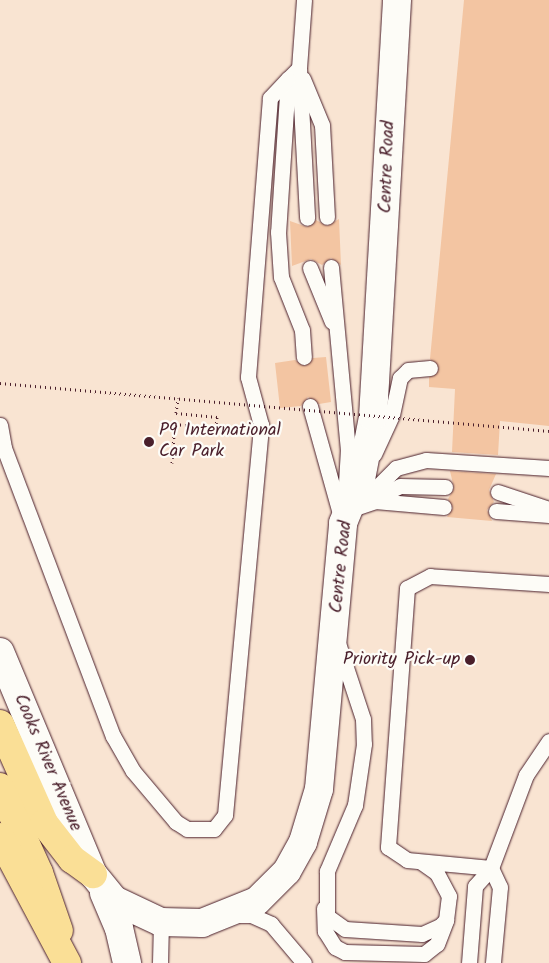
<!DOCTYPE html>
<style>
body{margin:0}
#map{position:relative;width:549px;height:963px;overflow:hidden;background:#fbf1e6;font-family:Kalam,sans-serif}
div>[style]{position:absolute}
.built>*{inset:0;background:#f9e4d2}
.building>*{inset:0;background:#f3c5a2}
.path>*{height:3px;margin-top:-1.5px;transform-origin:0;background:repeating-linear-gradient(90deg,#4a1f2b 0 1px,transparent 0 5px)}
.roads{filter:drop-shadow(0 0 1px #4a1f2b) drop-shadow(0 0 1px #4a1f2b)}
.lane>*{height:15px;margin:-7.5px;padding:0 7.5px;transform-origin:7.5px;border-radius:7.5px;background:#fdfcf7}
.secondary>*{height:28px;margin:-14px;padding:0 14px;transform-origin:14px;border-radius:14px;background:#fdfcf7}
.primary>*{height:28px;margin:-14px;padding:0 14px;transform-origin:14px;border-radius:14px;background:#fadf96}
.highway>*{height:28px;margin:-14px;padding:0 14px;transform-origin:14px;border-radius:14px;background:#fadf96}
.path-bridge>*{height:3px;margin-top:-1.5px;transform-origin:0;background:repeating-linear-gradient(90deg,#4a1f2b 0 1px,transparent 0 5px)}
.dots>*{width:14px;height:14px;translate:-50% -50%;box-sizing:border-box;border:2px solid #fdfcf7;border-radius:50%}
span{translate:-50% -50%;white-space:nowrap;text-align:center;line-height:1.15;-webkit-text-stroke:4.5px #fdfcf7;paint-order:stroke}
.street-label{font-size:18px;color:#4a1f2b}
.poi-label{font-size:18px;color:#4a1f2b}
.left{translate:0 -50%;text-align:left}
.right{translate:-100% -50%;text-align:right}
</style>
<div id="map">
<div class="built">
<i style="clip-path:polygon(0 0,549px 0,549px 963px,0 963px)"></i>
</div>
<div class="building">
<i style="clip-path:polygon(464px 0,549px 0,549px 426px,500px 421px,498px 455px,452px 452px,455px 389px,429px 387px,429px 377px,439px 368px,430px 359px)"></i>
<i style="clip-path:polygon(339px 219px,341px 265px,331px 258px,322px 265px,311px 259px,292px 266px,290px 221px,307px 227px,316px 220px,327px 226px)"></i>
<i style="clip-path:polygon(326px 357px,331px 402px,319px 404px,308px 397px,301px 406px,280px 408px,275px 363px,295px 360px,305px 366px,313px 358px)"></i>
<i style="clip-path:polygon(450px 471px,496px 474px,489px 490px,494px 502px,487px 510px,492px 521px,447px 517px,453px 508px,448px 499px,454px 488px)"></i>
</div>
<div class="path">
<i style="left:172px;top:463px;width:39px;rotate:-86deg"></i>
<i style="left:175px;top:424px;width:41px;rotate:5.6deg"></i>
<i style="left:216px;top:428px;width:11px;rotate:-85deg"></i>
<i style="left:217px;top:417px;width:41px;rotate:-174.4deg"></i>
<i style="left:176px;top:413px;width:15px;rotate:-82deg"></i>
</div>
<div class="roads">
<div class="lane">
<i style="left:304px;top:0;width:68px;rotate:94.2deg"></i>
<i style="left:299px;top:68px;width:150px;rotate:86.9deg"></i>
<i style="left:299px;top:68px;width:16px;rotate:135deg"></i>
<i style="left:288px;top:79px;width:153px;rotate:93.7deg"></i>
<i style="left:278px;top:232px;width:45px;rotate:86.2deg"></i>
<i style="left:281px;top:277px;width:57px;rotate:68.4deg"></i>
<i style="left:302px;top:330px;width:27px;rotate:86deg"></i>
<i style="left:303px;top:79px;width:50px;rotate:67.6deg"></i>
<i style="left:322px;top:125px;width:92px;rotate:86.9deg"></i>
<i style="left:331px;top:267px;width:183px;rotate:84.7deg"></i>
<i style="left:348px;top:449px;width:50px;rotate:93.4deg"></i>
<i style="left:310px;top:268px;width:58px;rotate:67.8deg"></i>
<i style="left:310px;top:406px;width:115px;rotate:74.4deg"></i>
<i style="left:0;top:425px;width:23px;rotate:80deg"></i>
<i style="left:4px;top:448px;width:308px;rotate:69.3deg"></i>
<i style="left:113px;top:736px;width:40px;rotate:60.3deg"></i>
<i style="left:133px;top:771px;width:67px;rotate:49.9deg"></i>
<i style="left:176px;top:822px;width:13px;rotate:32deg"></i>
<i style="left:187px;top:829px;width:27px"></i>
<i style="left:214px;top:829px;width:18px;rotate:-52deg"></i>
<i style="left:225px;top:815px;width:392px;rotate:-84.7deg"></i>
<i style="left:261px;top:425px;width:50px;rotate:-105.2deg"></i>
<i style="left:248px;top:377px;width:280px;rotate:-85.5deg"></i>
<i style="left:270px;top:98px;width:26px;rotate:-47deg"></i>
<i style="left:374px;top:454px;width:43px;rotate:-65.2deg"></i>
<i style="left:392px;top:415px;width:38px;rotate:-78deg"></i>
<i style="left:400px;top:378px;width:11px;rotate:-45deg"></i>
<i style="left:408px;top:370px;width:22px;rotate:-5deg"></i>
<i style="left:498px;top:492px;width:54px;rotate:18.4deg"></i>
<i style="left:368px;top:501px;width:35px;rotate:-25deg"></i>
<i style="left:400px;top:486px;width:45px;rotate:1.3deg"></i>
<i style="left:357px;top:507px;width:55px;rotate:-45deg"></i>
<i style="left:396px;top:468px;width:31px;rotate:-15deg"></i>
<i style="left:426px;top:460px;width:123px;rotate:3.7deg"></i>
<i style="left:358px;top:507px;width:18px;rotate:-19deg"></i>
<i style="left:375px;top:501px;width:69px;rotate:5deg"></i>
<i style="left:496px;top:511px;width:53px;rotate:4.3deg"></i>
<i style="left:549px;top:584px;width:119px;rotate:-176.2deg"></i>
<i style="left:430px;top:576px;width:26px;rotate:152deg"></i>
<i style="left:407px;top:588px;width:260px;rotate:94.2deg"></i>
<i style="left:388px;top:847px;width:23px;rotate:34deg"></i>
<i style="left:407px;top:860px;width:84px;rotate:5.4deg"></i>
<i style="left:491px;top:868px;width:99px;rotate:-69.4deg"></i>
<i style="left:526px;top:775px;width:41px;rotate:-55.9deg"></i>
<i style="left:338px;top:643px;width:80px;rotate:71.8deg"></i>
<i style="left:363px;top:719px;width:25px;rotate:88deg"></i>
<i style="left:364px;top:744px;width:62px;rotate:98.4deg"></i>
<i style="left:355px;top:805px;width:72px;rotate:113deg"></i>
<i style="left:327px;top:871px;width:45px;rotate:90deg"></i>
<i style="left:327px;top:916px;width:22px;rotate:36deg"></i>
<i style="left:345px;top:929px;width:77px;rotate:3.7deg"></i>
<i style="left:422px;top:934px;width:20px;rotate:-24deg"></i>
<i style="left:440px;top:926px;width:8px;rotate:-45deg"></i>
<i style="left:446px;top:920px;width:24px;rotate:-83deg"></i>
<i style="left:449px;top:896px;width:26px;rotate:-118deg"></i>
<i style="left:437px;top:873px;width:19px;rotate:-145deg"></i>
<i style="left:324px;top:908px;width:23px;rotate:88deg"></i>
<i style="left:325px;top:931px;width:19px;rotate:58deg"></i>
<i style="left:335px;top:947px;width:11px;rotate:27deg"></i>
<i style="left:345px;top:952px;width:79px;rotate:1.5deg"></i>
<i style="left:424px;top:954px;width:16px;rotate:-38deg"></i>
<i style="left:437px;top:944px;width:26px;rotate:-69deg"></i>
<i style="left:236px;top:915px;width:15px"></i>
<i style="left:251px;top:915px;width:22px;rotate:24deg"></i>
<i style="left:271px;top:924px;width:51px;rotate:49.8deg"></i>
<i style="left:160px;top:963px;width:41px;rotate:-88.6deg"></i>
<i style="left:469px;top:963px;width:77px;rotate:-85.5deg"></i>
<i style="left:475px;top:886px;width:24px;rotate:-48deg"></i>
<i style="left:491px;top:868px;width:21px;rotate:65deg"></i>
<i style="left:500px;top:887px;width:76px;rotate:95.3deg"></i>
</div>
<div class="secondary">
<i style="left:0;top:652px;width:241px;rotate:67.3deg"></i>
<i style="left:93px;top:874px;width:33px;rotate:51deg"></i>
<i style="left:114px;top:900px;width:52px;rotate:25.1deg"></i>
<i style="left:161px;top:922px;width:41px;rotate:1.4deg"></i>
<i style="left:202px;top:923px;width:59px;rotate:-21.8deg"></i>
<i style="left:257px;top:901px;width:42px;rotate:-45deg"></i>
<i style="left:287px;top:871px;width:33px;rotate:-61deg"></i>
<i style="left:303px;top:842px;width:55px;rotate:-73.2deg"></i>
<i style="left:319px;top:789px;width:267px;rotate:-84.8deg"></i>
<i style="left:343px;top:523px;width:48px;rotate:-67.8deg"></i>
<i style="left:361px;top:479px;width:63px;rotate:-79deg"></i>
<i style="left:373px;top:417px;width:418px;rotate:-86.7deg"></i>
<i style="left:104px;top:893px;width:38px;rotate:67deg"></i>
<i style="left:119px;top:928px;width:36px;rotate:77deg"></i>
</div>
<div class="primary">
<i style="left:0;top:724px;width:108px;rotate:66deg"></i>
<i style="left:44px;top:823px;width:46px;rotate:52.1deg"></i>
<i style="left:72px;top:859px;width:26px;rotate:36deg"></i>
<i style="left:0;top:787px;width:94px;rotate:65.6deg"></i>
<i style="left:39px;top:873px;width:61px;rotate:71deg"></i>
</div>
<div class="highway">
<i style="left:0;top:837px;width:143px;rotate:62deg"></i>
</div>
</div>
<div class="path-bridge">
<i style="left:0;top:383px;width:551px;rotate:5deg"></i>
</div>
<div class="dots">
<i style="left:149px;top:442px;background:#4a1f2b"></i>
<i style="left:470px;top:660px;background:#4a1f2b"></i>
</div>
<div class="street-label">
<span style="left:388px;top:167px;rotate:-88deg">Centre Road</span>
<span style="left:342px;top:567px;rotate:-84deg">Centre Road</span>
<span style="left:47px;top:763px;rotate:67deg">Cooks River Avenue</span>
</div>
<div class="poi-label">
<span class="left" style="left:159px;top:442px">P9 International<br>Car Park</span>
<span class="right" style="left:460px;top:660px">Priority Pick-up</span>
</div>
</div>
